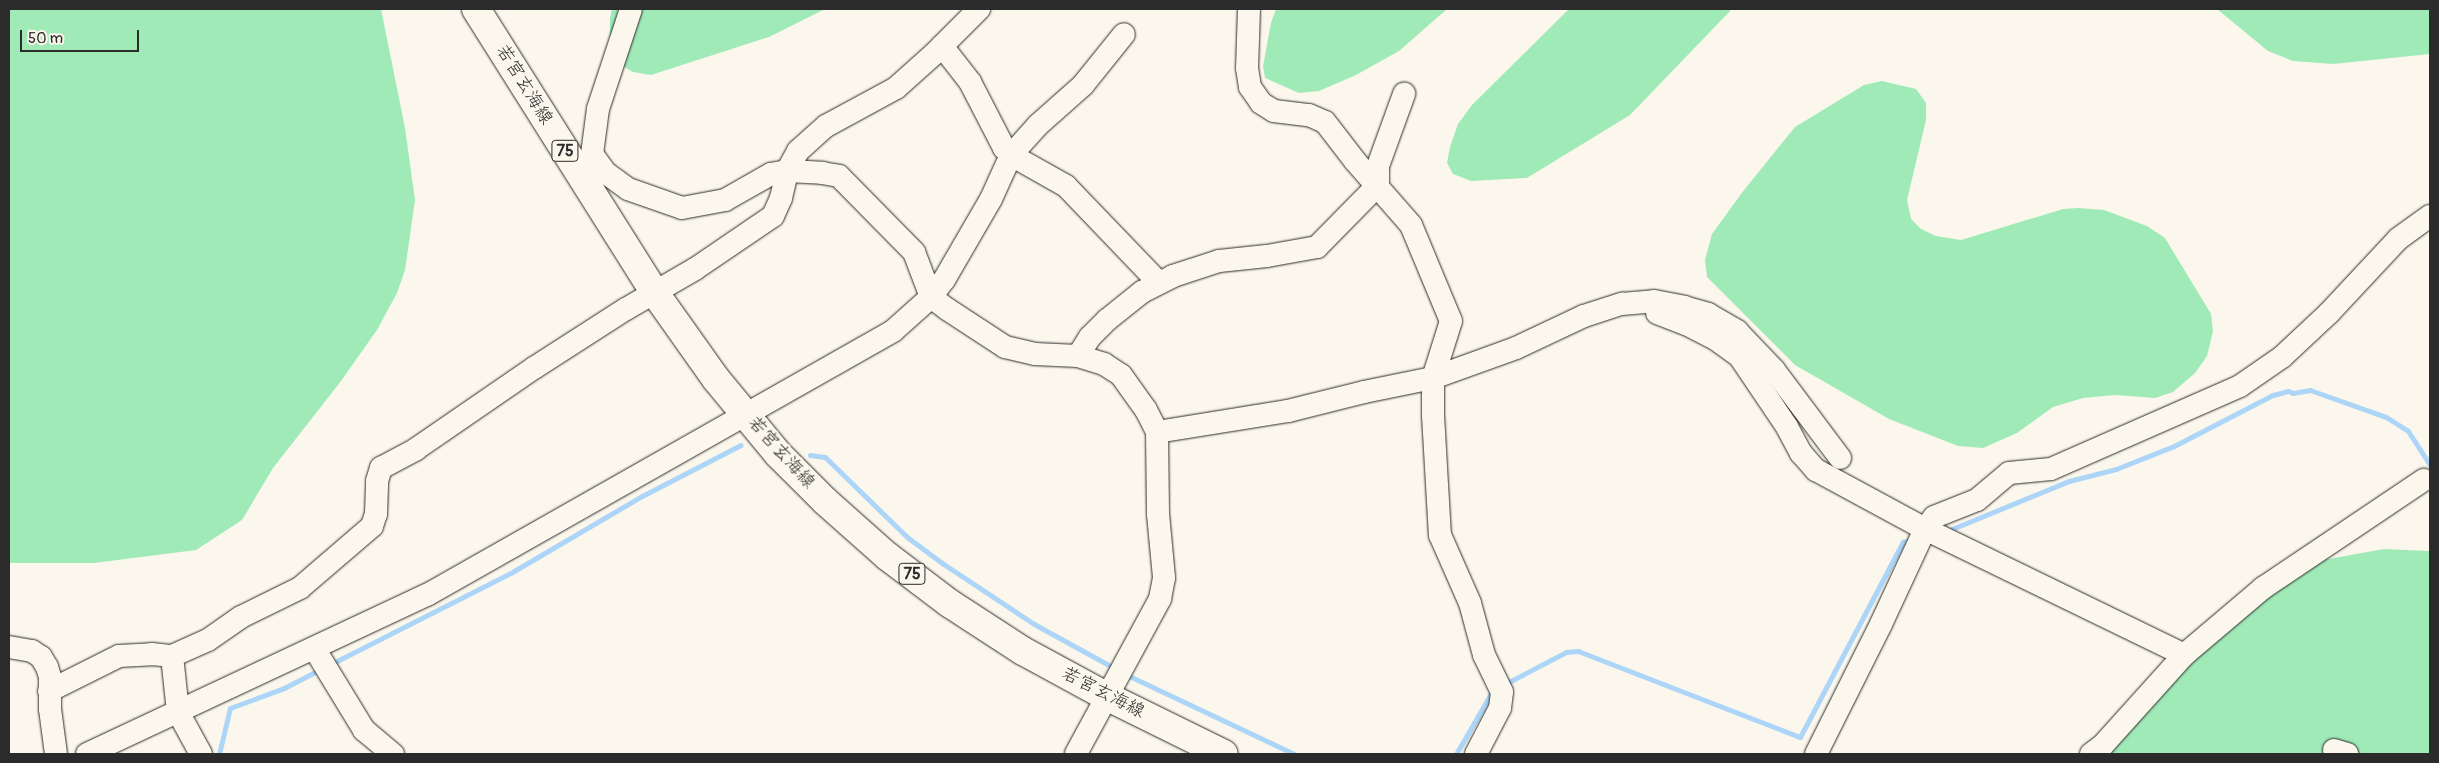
<!DOCTYPE html>
<meta charset="utf-8">
<style>
body{margin:0}
#map{position:relative;width:2439px;height:763px;overflow:hidden;background:#fbf7ec;font-family:Pangolin,"Klee One",sans-serif}
div>[style]{position:absolute}
.green>*{inset:0;background:#a0eab8}
.stream>*{height:5px;margin:-2.5px;padding:0 2.5px;transform-origin:2.5px;border-radius:2.5px;background:#add5f8}
.roads{filter:drop-shadow(0 0 1px #2b2b2b) drop-shadow(0 0 1px #2b2b2b)}
.minor>*{height:22px;margin:-11px;padding:0 11px;transform-origin:11px;border-radius:11px;background:#fbf7ec}
.major>*{height:28px;margin:-14px;padding:0 14px;transform-origin:14px;border-radius:14px;background:#fbf7ec}
span{translate:-50% -50%;white-space:nowrap;text-align:center;line-height:1.15;-webkit-text-stroke:4.5px #fbf7ec;paint-order:stroke}
.shield-label span{padding:1px 4px;background:#fbf7ec;border:1px solid;border-radius:4px;-webkit-text-stroke-width:0}
.shield-label{font-size:16px;color:#2b2b2b;font-weight:700}
.street-label{font-size:18px;color:#2b2b2b}
.frame{position:absolute;inset:0;border:10px solid #2b2b2b;pointer-events:none}
.scale{position:absolute;left:20px;top:30px;width:119px;height:22px;box-sizing:border-box;border:2px solid #2b2b2b;border-top:0;padding-left:6px;font-size:15px;line-height:18px;white-space:nowrap;color:#2b2b2b;-webkit-text-stroke:4px #fbf7ec;paint-order:stroke}
</style>
<div id="map">
<div class="green">
<i style="clip-path:polygon(9px 9px,381px 9px,405px 128px,415px 200px,405px 270px,397px 293px,377px 330px,341px 381px,273px 468px,242px 520px,196px 550px,94px 563px,9px 563px)"></i>
<i style="clip-path:polygon(612px 9px,825px 9px,769px 37px,651px 75px,633px 72px,621px 65px,610px 51px,610px 18px)"></i>
<i style="clip-path:polygon(1276px 9px,1447px 9px,1399px 51px,1356px 75px,1319px 91px,1299px 93px,1265px 78px,1263px 66px,1271px 23px)"></i>
<i style="clip-path:polygon(1569px 9px,1732px 9px,1630px 115px,1527px 178px,1471px 181px,1453px 174px,1447px 163px,1450px 147px,1458px 124px,1472px 105px)"></i>
<i style="clip-path:polygon(2217px 9px,2430px 9px,2430px 54px,2333px 64px,2293px 61px,2268px 51px)"></i>
<i style="clip-path:polygon(1882px 81px,1916px 89px,1926px 103px,1926px 120px,1907px 200px,1911px 219px,1921px 229px,1936px 236px,1961px 240px,2063px 209px,2078px 208px,2104px 210px,2147px 226px,2165px 238px,2211px 314px,2213px 331px,2207px 356px,2195px 373px,2173px 392px,2155px 398px,2115px 395px,2083px 398px,2053px 407px,2017px 433px,1983px 448px,1958px 446px,1889px 419px,1795px 365px,1707px 277px,1705px 260px,1712px 234px,1744px 190px,1795px 127px,1864px 85px)"></i>
<i style="clip-path:polygon(2384px 549px,2430px 551px,2430px 754px,2092px 754px,2295px 565px)"></i>
</div>
<div class="stream">
<i style="left:810px;top:455px;width:15px;rotate:8deg"></i>
<i style="left:825px;top:457px;width:115px;rotate:44.3deg"></i>
<i style="left:907px;top:537px;width:44px;rotate:36.6deg"></i>
<i style="left:942px;top:563px;width:110px;rotate:33.5deg"></i>
<i style="left:1034px;top:624px;width:94px;rotate:28.8deg"></i>
<i style="left:1947px;top:531px;width:132px;rotate:-22.3deg"></i>
<i style="left:2069px;top:481px;width:49px;rotate:-14.3deg"></i>
<i style="left:2116px;top:469px;width:62px;rotate:-21.6deg"></i>
<i style="left:2174px;top:446px;width:111px;rotate:-27.3deg"></i>
<i style="left:2273px;top:395px;width:16px;rotate:-15deg"></i>
<i style="left:2288px;top:391px;width:5px;rotate:22deg"></i>
<i style="left:2293px;top:393px;width:17px;rotate:-10deg"></i>
<i style="left:2310px;top:390px;width:81px;rotate:19.6deg"></i>
<i style="left:2386px;top:417px;width:26px;rotate:32deg"></i>
<i style="left:2408px;top:431px;width:40px;rotate:57.1deg"></i>
<i style="left:331px;top:664px;width:205px;rotate:-26.9deg"></i>
<i style="left:514px;top:571px;width:148px;rotate:-30.4deg"></i>
<i style="left:642px;top:496px;width:111px;rotate:-27.3deg"></i>
<i style="left:1125px;top:674px;width:187px;rotate:25.3deg"></i>
<i style="left:1505px;top:684px;width:69px;rotate:-27.7deg"></i>
<i style="left:1566px;top:652px;width:12px;rotate:-5deg"></i>
<i style="left:1578px;top:651px;width:238px;rotate:21.2deg"></i>
<i style="left:1800px;top:737px;width:221px;rotate:-62.2deg"></i>
<i style="left:1903px;top:542px;width:9px;rotate:-13deg"></i>
<i style="left:219px;top:754px;width:47px;rotate:-76.6deg"></i>
<i style="left:230px;top:708px;width:58px;rotate:-20.3deg"></i>
<i style="left:284px;top:688px;width:42px;rotate:-27.2deg"></i>
<i style="left:1456px;top:754px;width:74px;rotate:-60deg"></i>
</div>
<div class="roads">
<div class="minor">
<i style="left:631px;top:9px;width:105px;rotate:108.3deg"></i>
<i style="left:598px;top:109px;width:45px;rotate:97.6deg"></i>
<i style="left:592px;top:154px;width:24px;rotate:54deg"></i>
<i style="left:606px;top:173px;width:27px;rotate:36deg"></i>
<i style="left:628px;top:189px;width:57px;rotate:19.4deg"></i>
<i style="left:682px;top:208px;width:44px;rotate:-10.5deg"></i>
<i style="left:725px;top:200px;width:53px;rotate:-29.5deg"></i>
<i style="left:771px;top:174px;width:16px;rotate:-11deg"></i>
<i style="left:787px;top:171px;width:35px;rotate:3deg"></i>
<i style="left:822px;top:173px;width:17px;rotate:10deg"></i>
<i style="left:839px;top:176px;width:107px;rotate:45.4deg"></i>
<i style="left:914px;top:252px;width:48px;rotate:69.3deg"></i>
<i style="left:931px;top:297px;width:20px;rotate:37deg"></i>
<i style="left:947px;top:309px;width:69px;rotate:33.2deg"></i>
<i style="left:1005px;top:347px;width:31px;rotate:13deg"></i>
<i style="left:1035px;top:354px;width:43px;rotate:2.7deg"></i>
<i style="left:1078px;top:356px;width:27px;rotate:17deg"></i>
<i style="left:1104px;top:364px;width:20px;rotate:33deg"></i>
<i style="left:1121px;top:375px;width:43px;rotate:54.5deg"></i>
<i style="left:1146px;top:410px;width:25px;rotate:63deg"></i>
<i style="left:1157px;top:432px;width:82px;rotate:89.3deg"></i>
<i style="left:1158px;top:514px;width:64px;rotate:84.6deg"></i>
<i style="left:1164px;top:578px;width:21px;rotate:101deg"></i>
<i style="left:1160px;top:599px;width:176px;rotate:118.5deg"></i>
<i style="left:1249px;top:9px;width:59px;rotate:91.9deg"></i>
<i style="left:1247px;top:68px;width:19px;rotate:81deg"></i>
<i style="left:1250px;top:87px;width:19px;rotate:55deg"></i>
<i style="left:1261px;top:103px;width:15px;rotate:32deg"></i>
<i style="left:1274px;top:111px;width:35px;rotate:7deg"></i>
<i style="left:1309px;top:115px;width:17px;rotate:24deg"></i>
<i style="left:1325px;top:122px;width:49px;rotate:52.4deg"></i>
<i style="left:1355px;top:161px;width:85px;rotate:48.8deg"></i>
<i style="left:1411px;top:225px;width:104px;rotate:67.4deg"></i>
<i style="left:1451px;top:321px;width:60px;rotate:107.5deg"></i>
<i style="left:1433px;top:378px;width:37px;rotate:90deg"></i>
<i style="left:1433px;top:415px;width:120px;rotate:86.7deg"></i>
<i style="left:1440px;top:535px;width:74px;rotate:66.2deg"></i>
<i style="left:1470px;top:603px;width:54px;rotate:74.9deg"></i>
<i style="left:1484px;top:655px;width:41px;rotate:64.1deg"></i>
<i style="left:1502px;top:692px;width:16px;rotate:97deg"></i>
<i style="left:1500px;top:708px;width:52px;rotate:117.6deg"></i>
<i style="left:942px;top:46px;width:46px;rotate:52.1deg"></i>
<i style="left:970px;top:82px;width:74px;rotate:62.7deg"></i>
<i style="left:1004px;top:148px;width:10px;rotate:45deg"></i>
<i style="left:1011px;top:155px;width:63px;rotate:29.4deg"></i>
<i style="left:1066px;top:186px;width:134px;rotate:46.2deg"></i>
<i style="left:1657px;top:313px;width:31px;rotate:21deg"></i>
<i style="left:1686px;top:324px;width:35px;rotate:27deg"></i>
<i style="left:1717px;top:340px;width:29px;rotate:36deg"></i>
<i style="left:1740px;top:357px;width:84px;rotate:56.1deg"></i>
<i style="left:1787px;top:427px;width:30px;rotate:62deg"></i>
<i style="left:1801px;top:453px;width:23px;rotate:49deg"></i>
<i style="left:1816px;top:470px;width:124px;rotate:28.4deg"></i>
<i style="left:1925px;top:529px;width:288px;rotate:25.9deg"></i>
<i style="left:1078px;top:356px;width:22px;rotate:-58deg"></i>
<i style="left:1090px;top:337px;width:24px;rotate:-45deg"></i>
<i style="left:1107px;top:320px;width:45px;rotate:-38.7deg"></i>
<i style="left:1142px;top:292px;width:35px;rotate:-27deg"></i>
<i style="left:1173px;top:276px;width:48px;rotate:-18.1deg"></i>
<i style="left:1219px;top:261px;width:48px;rotate:-5.9deg"></i>
<i style="left:1267px;top:256px;width:51px;rotate:-10.2deg"></i>
<i style="left:1317px;top:247px;width:87px;rotate:-45.5deg"></i>
<i style="left:1378px;top:185px;width:19px;rotate:-90deg"></i>
<i style="left:1378px;top:166px;width:77px;rotate:-70.1deg"></i>
<i style="left:1157px;top:432px;width:133px;rotate:-9.1deg"></i>
<i style="left:1288px;top:411px;width:78px;rotate:-14deg"></i>
<i style="left:1364px;top:392px;width:70px;rotate:-11.5deg"></i>
<i style="left:1433px;top:378px;width:88px;rotate:-19.9deg"></i>
<i style="left:1516px;top:348px;width:75px;rotate:-25.2deg"></i>
<i style="left:1584px;top:316px;width:40px;rotate:-18deg"></i>
<i style="left:1622px;top:304px;width:32px;rotate:-5deg"></i>
<i style="left:1654px;top:301px;width:31px;rotate:11deg"></i>
<i style="left:1684px;top:307px;width:25px;rotate:16deg"></i>
<i style="left:1708px;top:314px;width:34px;rotate:30deg"></i>
<i style="left:1737px;top:331px;width:54px;rotate:46.5deg"></i>
<i style="left:1774px;top:370px;width:110px;rotate:53.1deg"></i>
<i style="left:9px;top:647px;width:23px;rotate:10deg"></i>
<i style="left:32px;top:651px;width:11px;rotate:34deg"></i>
<i style="left:41px;top:657px;width:12px;rotate:59deg"></i>
<i style="left:47px;top:667px;width:10px;rotate:73deg"></i>
<i style="left:50px;top:677px;width:32px;rotate:90deg"></i>
<i style="left:50px;top:709px;width:45px;rotate:82.4deg"></i>
<i style="left:314px;top:648px;width:96px;rotate:58.6deg"></i>
<i style="left:364px;top:730px;width:38px;rotate:40deg"></i>
<i style="left:172px;top:656px;width:56px;rotate:83.9deg"></i>
<i style="left:178px;top:712px;width:48px;rotate:61.3deg"></i>
<i style="left:49px;top:691px;width:78px;rotate:-26.6deg"></i>
<i style="left:119px;top:656px;width:33px;rotate:-3deg"></i>
<i style="left:152px;top:654px;width:20px;rotate:6deg"></i>
<i style="left:172px;top:656px;width:39px;rotate:-24deg"></i>
<i style="left:208px;top:640px;width:40px;rotate:-34.9deg"></i>
<i style="left:241px;top:617px;width:66px;rotate:-26.2deg"></i>
<i style="left:300px;top:588px;width:95px;rotate:-40.7deg"></i>
<i style="left:372px;top:526px;width:13px;rotate:-72deg"></i>
<i style="left:376px;top:514px;width:33px;rotate:-88deg"></i>
<i style="left:377px;top:481px;width:14px;rotate:-73deg"></i>
<i style="left:381px;top:468px;width:40px;rotate:-28deg"></i>
<i style="left:416px;top:449px;width:143px;rotate:-34.5deg"></i>
<i style="left:534px;top:368px;width:109px;rotate:-32.7deg"></i>
<i style="left:626px;top:309px;width:80px;rotate:-30.1deg"></i>
<i style="left:695px;top:269px;width:94px;rotate:-34.2deg"></i>
<i style="left:773px;top:216px;width:20px;rotate:-66deg"></i>
<i style="left:781px;top:198px;width:28px;rotate:-77deg"></i>
<i style="left:787px;top:171px;width:23px;rotate:-61deg"></i>
<i style="left:798px;top:151px;width:38px;rotate:-42deg"></i>
<i style="left:826px;top:126px;width:80px;rotate:-28.5deg"></i>
<i style="left:896px;top:88px;width:51px;rotate:-41.8deg"></i>
<i style="left:934px;top:54px;width:64px;rotate:-45deg"></i>
<i style="left:2334px;top:750px;width:14px;rotate:17deg"></i>
<i style="left:87px;top:754px;width:375px;rotate:-25.1deg"></i>
<i style="left:427px;top:595px;width:536px;rotate:-29.53deg"></i>
<i style="left:893px;top:331px;width:51px;rotate:-41.8deg"></i>
<i style="left:931px;top:297px;width:21px;rotate:-53deg"></i>
<i style="left:944px;top:280px;width:94px;rotate:-59.9deg"></i>
<i style="left:991px;top:199px;width:48px;rotate:-65.6deg"></i>
<i style="left:1011px;top:155px;width:40px;rotate:-48deg"></i>
<i style="left:1038px;top:125px;width:60px;rotate:-41.6deg"></i>
<i style="left:1083px;top:85px;width:65px;rotate:-51.2deg"></i>
<i style="left:1816px;top:754px;width:145px;rotate:-63.4deg"></i>
<i style="left:1881px;top:624px;width:105px;rotate:-65.1deg"></i>
<i style="left:1925px;top:529px;width:15px;rotate:-53deg"></i>
<i style="left:1934px;top:517px;width:46px;rotate:-21.6deg"></i>
<i style="left:1977px;top:500px;width:42px;rotate:-40.2deg"></i>
<i style="left:2009px;top:473px;width:42px;rotate:-5.4deg"></i>
<i style="left:2051px;top:469px;width:206px;rotate:-23.7deg"></i>
<i style="left:2240px;top:386px;width:51px;rotate:-34.6deg"></i>
<i style="left:2282px;top:357px;width:64px;rotate:-43.1deg"></i>
<i style="left:2329px;top:313px;width:101px;rotate:-47deg"></i>
<i style="left:2398px;top:239px;width:39px;rotate:-36deg"></i>
<i style="left:2091px;top:754px;width:15px;rotate:-37deg"></i>
<i style="left:2103px;top:745px;width:121px;rotate:-48deg"></i>
<i style="left:2184px;top:655px;width:104px;rotate:-40.3deg"></i>
<i style="left:2263px;top:588px;width:194px;rotate:-33.9deg"></i>
</div>
<div class="major">
<i style="left:476px;top:9px;width:336px;rotate:57.8deg"></i>
<i style="left:655px;top:293px;width:105px;rotate:54.7deg"></i>
<i style="left:716px;top:379px;width:97px;rotate:50.4deg"></i>
<i style="left:778px;top:454px;width:66px;rotate:45deg"></i>
<i style="left:825px;top:501px;width:83px;rotate:41.6deg"></i>
<i style="left:887px;top:556px;width:78px;rotate:37.2deg"></i>
<i style="left:949px;top:603px;width:88px;rotate:33deg"></i>
<i style="left:1023px;top:651px;width:94px;rotate:28.5deg"></i>
<i style="left:1106px;top:696px;width:131px;rotate:26.2deg"></i>
</div>
</div>
<div class="shield-label">
<span style="left:565px;top:151px">75</span>
<span style="left:912px;top:574px">75</span>
</div>
<div class="street-label">
<span style="left:524px;top:85px;rotate:58deg">若宮玄海線</span>
<span style="left:781px;top:453px;rotate:48deg">若宮玄海線</span>
<span style="left:1103px;top:693px;rotate:27deg">若宮玄海線</span>
</div>
<div class="frame"></div>
<div class="scale">50 m</div>
</div>
